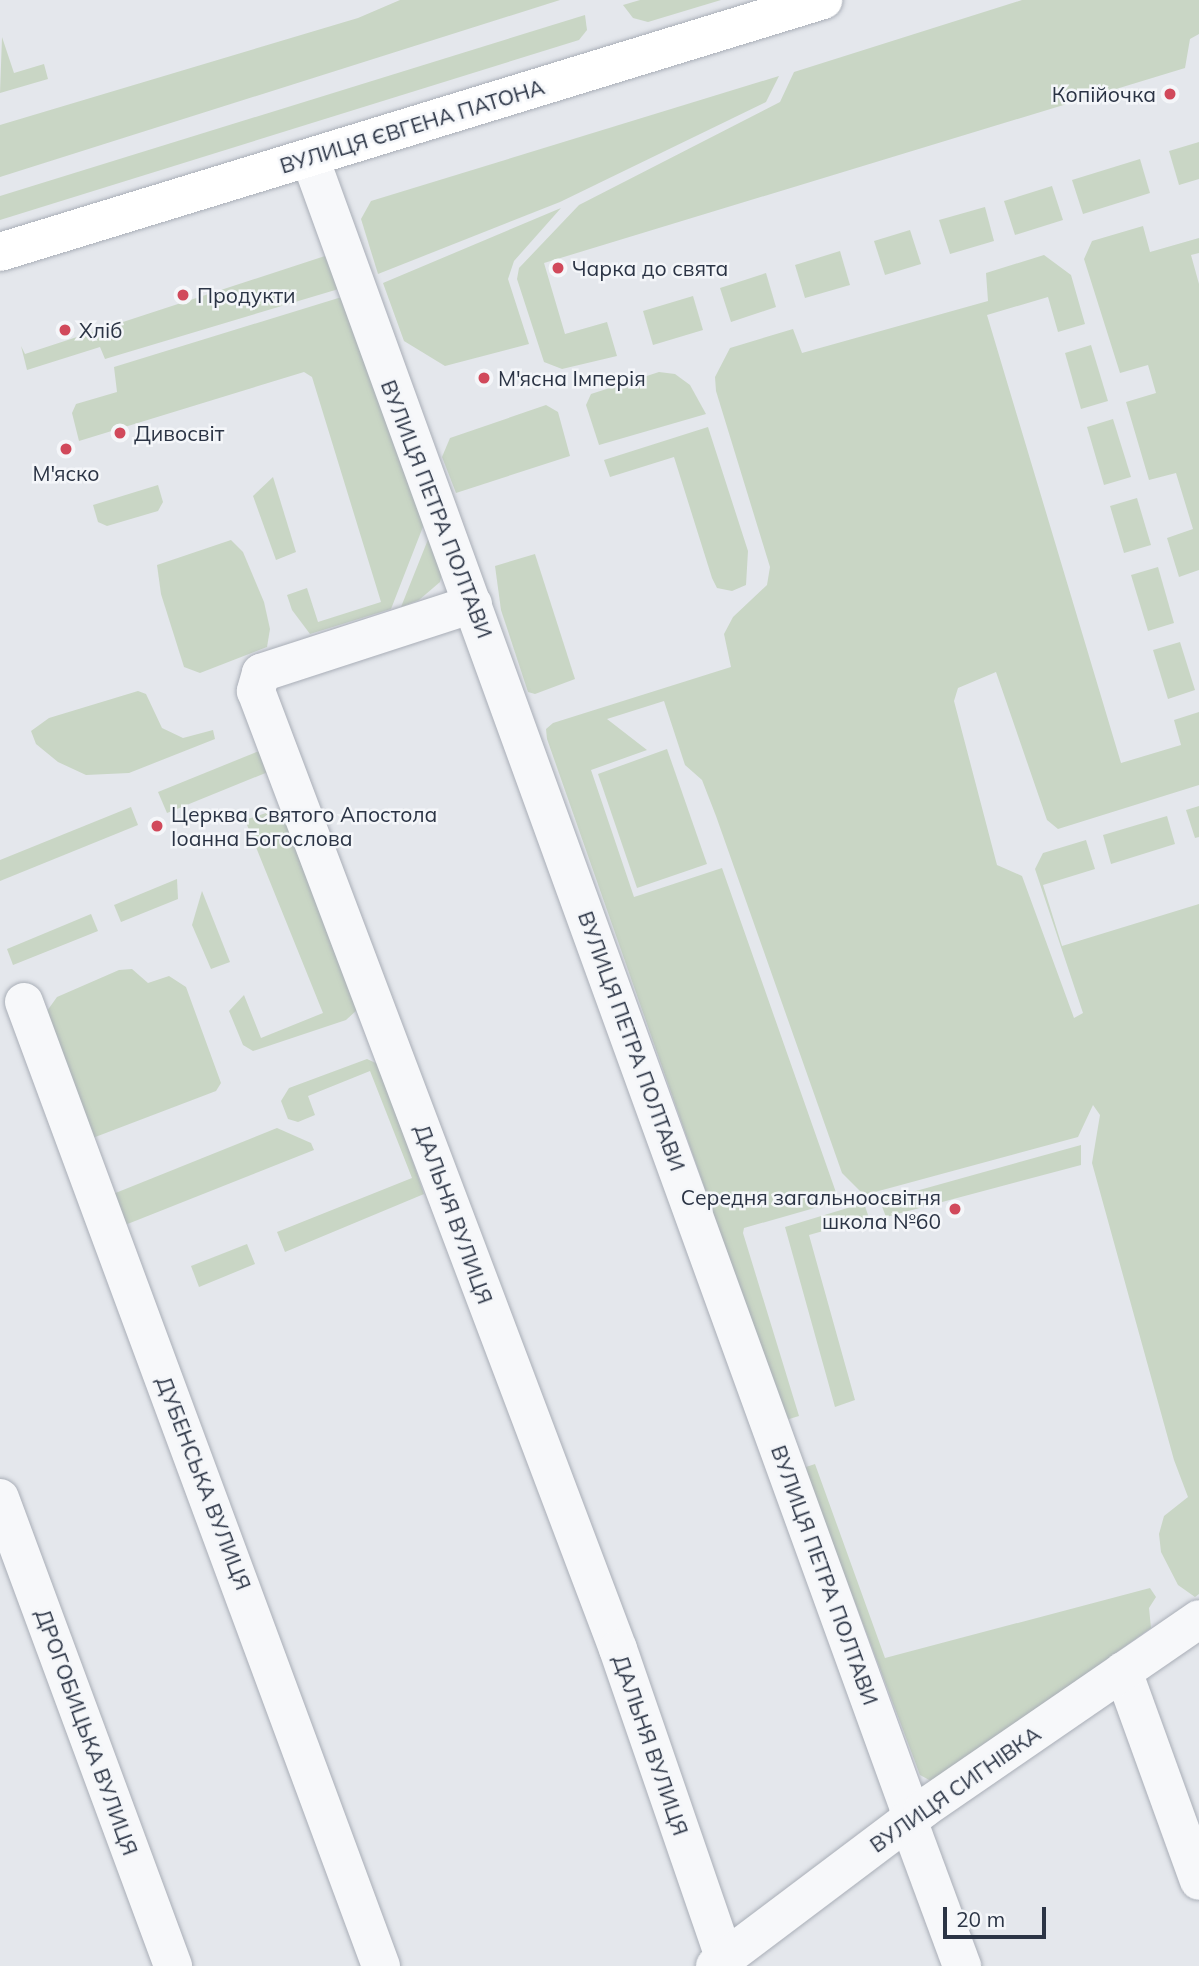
<!DOCTYPE html>
<meta charset="utf-8">
<style>
body{margin:0}
#map{position:relative;width:1199px;height:1966px;overflow:hidden;background:#e4e7ec;font-family:Mulish,sans-serif}
div>[style]{position:absolute}
.green>*{inset:0;background:#c9d6c5}
.roads{filter:drop-shadow(0 0 2px #a9aeb7) drop-shadow(0 0 2px #a9aeb7)}
.minor>*{height:38px;margin:-19px;padding:0 19px;transform-origin:19px;border-radius:19px;background:#f7f8fa}
.tertiary>*{height:38px;margin:-19px;padding:0 19px;transform-origin:19px;border-radius:19px;background:#f7f8fa}
.secondary>*{height:38px;margin:-19px;padding:0 19px;transform-origin:19px;border-radius:19px;background:#fff}
.dots>*{width:19px;height:19px;translate:-50% -50%;box-sizing:border-box;border:4px solid #f4f6f9;border-radius:50%}
span{translate:-50% -50%;white-space:nowrap;text-align:center;line-height:1.15;-webkit-text-stroke:5px #f4f6f9;paint-order:stroke}
.poi-label{font-size:21px;color:#2b3445}
.right{translate:-100% -50%;text-align:right}
.left{translate:0 -50%;text-align:left}
.street-label{font-size:21px;color:#2b3445}
.scale{position:absolute;left:943px;top:1907px;width:103px;height:32px;box-sizing:border-box;border:4px solid #2b3445;border-top:0;padding-left:9px;font-size:21px;line-height:24px;white-space:nowrap;color:#2b3445;-webkit-text-stroke:5px #f4f6f9;paint-order:stroke}
</style>
<div id="map">
<div class="green">
<i style="clip-path:polygon(400px 0,560px 0,0 177px,0 125px,358px 18px)"></i>
<i style="clip-path:polygon(640px 0,721px 0,648px 22px,633px 18px,623px 5px)"></i>
<i style="clip-path:polygon(1022px 0,1199px 0,1199px 34px,1190px 39px,1185px 68px,544px 263px,565px 334px,607px 322px,617px 356px,562px 369px,544px 362px,517px 279px,519px 268px,579px 205px,780px 102px,794px 72px)"></i>
<i style="clip-path:polygon(585px 15px,587px 30px,579px 40px,0 220px,0 196px)"></i>
<i style="clip-path:polygon(2px 37px,14px 73px,44px 64px,48px 79px,0 93px)"></i>
<i style="clip-path:polygon(779px 76px,766px 102px,560px 202px,378px 274px,361px 219px,371px 201px)"></i>
<i style="clip-path:polygon(1199px 142px,1199px 179px,1179px 185px,1169px 151px)"></i>
<i style="clip-path:polygon(1140px 159px,1150px 193px,1083px 214px,1072px 180px)"></i>
<i style="clip-path:polygon(1052px 186px,1063px 220px,1015px 235px,1004px 201px)"></i>
<i style="clip-path:polygon(985px 207px,994px 241px,950px 254px,939px 220px)"></i>
<i style="clip-path:polygon(561px 208px,514px 261px,508px 279px,529px 344px,445px 366px,404px 341px,383px 283px)"></i>
<i style="clip-path:polygon(1143px 226px,1150px 252px,1199px 238px,1199px 253px,1191px 255px,1199px 284px,1199px 570px,1179px 577px,1167px 538px,1193px 529px,1176px 473px,1149px 480px,1126px 402px,1156px 393px,1148px 365px,1120px 373px,1084px 259px,1092px 241px)"></i>
<i style="clip-path:polygon(910px 230px,921px 264px,885px 275px,874px 241px)"></i>
<i style="clip-path:polygon(840px 251px,850px 285px,805px 298px,795px 265px)"></i>
<i style="clip-path:polygon(1044px 255px,1071px 275px,1085px 324px,1058px 332px,1048px 297px,987px 315px,1121px 763px,1181px 745px,1174px 720px,1199px 712px,1199px 785px,1058px 829px,1047px 820px,996px 672px,958px 688px,954px 701px,997px 865px,1022px 876px,1074px 1018px,1083px 1013px,1035px 869px,1043px 853px,1086px 840px,1095px 869px,1043px 885px,1062px 946px,1199px 904px,1199px 1594px,1195px 1597px,1178px 1585px,1161px 1552px,1159px 1534px,1164px 1516px,1188px 1497px,1174px 1460px,1092px 1163px,1100px 1115px,1093px 1105px,1078px 1137px,864px 1195px,842px 1173px,716px 816px,702px 780px,685px 765px,664px 701px,607px 719px,647px 750px,591px 770px,634px 897px,722px 868px,839px 1201px,744px 1228px,743px 1233px,799px 1416px,786px 1420px,547px 739px,546px 729px,553px 723px,731px 667px,724px 634px,733px 617px,767px 585px,770px 567px,716px 391px,715px 377px,730px 348px,793px 329px,802px 353px,988px 301px,986px 273px)"></i>
<i style="clip-path:polygon(325px 256px,342px 288px,105px 359px,100px 347px,27px 370px,21px 346px,25px 354px)"></i>
<i style="clip-path:polygon(766px 273px,776px 307px,731px 322px,720px 288px)"></i>
<i style="clip-path:polygon(345px 296px,426px 519px,391px 609px,310px 634px,292px 610px,287px 595px,307px 588px,318px 622px,381px 602px,312px 377px,304px 372px,79px 441px,72px 413px,76px 404px,117px 392px,114px 367px)"></i>
<i style="clip-path:polygon(693px 296px,703px 330px,653px 345px,643px 311px)"></i>
<i style="clip-path:polygon(1091px 345px,1108px 401px,1081px 409px,1065px 353px)"></i>
<i style="clip-path:polygon(659px 372px,675px 374px,690px 385px,706px 414px,599px 445px,586px 405px,591px 394px)"></i>
<i style="clip-path:polygon(546px 405px,558px 412px,570px 456px,456px 493px,442px 457px,450px 438px)"></i>
<i style="clip-path:polygon(1113px 419px,1131px 477px,1104px 485px,1087px 427px)"></i>
<i style="clip-path:polygon(708px 427px,748px 551px,746px 585px,732px 591px,717px 588px,712px 578px,674px 457px,610px 477px,604px 460px)"></i>
<i style="clip-path:polygon(273px 477px,296px 552px,276px 560px,253px 496px)"></i>
<i style="clip-path:polygon(158px 485px,163px 502px,158px 511px,107px 526px,98px 522px,93px 505px)"></i>
<i style="clip-path:polygon(1137px 498px,1151px 545px,1124px 553px,1110px 506px)"></i>
<i style="clip-path:polygon(431px 532px,442px 574px,440px 582px,419px 600px,401px 607px)"></i>
<i style="clip-path:polygon(231px 540px,243px 552px,264px 602px,270px 629px,267px 647px,200px 673px,184px 667px,161px 594px,157px 565px)"></i>
<i style="clip-path:polygon(535px 554px,575px 679px,535px 694px,528px 692px,501px 610px,495px 566px)"></i>
<i style="clip-path:polygon(1158px 567px,1174px 623px,1148px 631px,1131px 575px)"></i>
<i style="clip-path:polygon(1180px 642px,1195px 690px,1168px 699px,1153px 650px)"></i>
<i style="clip-path:polygon(138px 691px,146px 694px,162px 728px,183px 738px,213px 730px,215px 739px,129px 773px,86px 775px,58px 762px,36px 744px,31px 731px,49px 718px)"></i>
<i style="clip-path:polygon(667px 749px,707px 864px,637px 888px,598px 774px)"></i>
<i style="clip-path:polygon(259px 751px,268px 772px,167px 813px,158px 792px)"></i>
<i style="clip-path:polygon(1199px 806px,1199px 837px,1195px 838px,1186px 810px)"></i>
<i style="clip-path:polygon(131px 807px,138px 825px,0 881px,0 860px)"></i>
<i style="clip-path:polygon(278px 809px,285px 813px,357px 1010px,346px 1020px,253px 1051px,243px 1045px,229px 1011px,244px 995px,261px 1038px,323px 1013px,245px 820px)"></i>
<i style="clip-path:polygon(1167px 816px,1175px 844px,1111px 864px,1103px 835px)"></i>
<i style="clip-path:polygon(177px 879px,178px 899px,121px 922px,114px 905px)"></i>
<i style="clip-path:polygon(202px 891px,230px 962px,211px 969px,192px 925px)"></i>
<i style="clip-path:polygon(91px 914px,98px 931px,13px 965px,7px 949px)"></i>
<i style="clip-path:polygon(132px 969px,148px 983px,169px 976px,186px 987px,221px 1083px,216px 1091px,90px 1139px,47px 1011px,57px 997px,119px 970px)"></i>
<i style="clip-path:polygon(367px 1059px,380px 1065px,424px 1194px,285px 1252px,277px 1232px,412px 1178px,370px 1071px,308px 1096px,315px 1115px,298px 1122px,288px 1119px,281px 1101px,289px 1088px)"></i>
<i style="clip-path:polygon(277px 1128px,311px 1143px,314px 1150px,125px 1225px,113px 1194px)"></i>
<i style="clip-path:polygon(1081px 1145px,1081px 1165px,886px 1217px,880px 1201px)"></i>
<i style="clip-path:polygon(864px 1203px,869px 1218px,809px 1235px,855px 1400px,835px 1407px,785px 1227px)"></i>
<i style="clip-path:polygon(247px 1244px,255px 1264px,199px 1287px,191px 1266px)"></i>
<i style="clip-path:polygon(815px 1464px,885px 1658px,1150px 1588px,1156px 1597px,1149px 1608px,1151px 1628px,933px 1782px,920px 1775px,807px 1475px,806px 1467px)"></i>
</div>
<div class="roads">
<div class="minor">
<i style="left:310px;top:158px;width:1755px;rotate:70.05deg"></i>
<i style="left:909px;top:1808px;width:12px;rotate:95deg"></i>
<i style="left:908px;top:1820px;width:156px;rotate:69.7deg"></i>
<i style="left:473px;top:604px;width:223px;rotate:162deg"></i>
<i style="left:261px;top:673px;width:19px;rotate:106deg"></i>
<i style="left:256px;top:691px;width:1024px;rotate:69.3deg"></i>
<i style="left:618px;top:1649px;width:335px;rotate:71deg"></i>
<i style="left:24px;top:1002px;width:1028px;rotate:69.68deg"></i>
<i style="left:0;top:1498px;width:499px;rotate:69.7deg"></i>
<i style="left:1123px;top:1671px;width:223px;rotate:70.1deg"></i>
</div>
<div class="tertiary">
<i style="left:715px;top:1966px;width:261px;rotate:-37deg"></i>
<i style="left:923px;top:1809px;width:335px;rotate:-34.5deg"></i>
</div>
<div class="secondary">
<i style="left:0;top:252px;width:861px;rotate:-17.02deg"></i>
</div>
</div>
<div class="dots">
<i style="left:1170px;top:94px;background:#d1495b"></i>
<i style="left:558px;top:268px;background:#d1495b"></i>
<i style="left:183px;top:295px;background:#d1495b"></i>
<i style="left:65px;top:330px;background:#d1495b"></i>
<i style="left:484px;top:378px;background:#d1495b"></i>
<i style="left:120px;top:433px;background:#d1495b"></i>
<i style="left:66px;top:449px;background:#d1495b"></i>
<i style="left:157px;top:826px;background:#d1495b"></i>
<i style="left:955px;top:1209px;background:#d1495b"></i>
</div>
<div class="poi-label">
<span class="right" style="left:1156px;top:94px">Копійочка</span>
<span class="left" style="left:572px;top:268px">Чарка до свята</span>
<span class="left" style="left:197px;top:295px">Продукти</span>
<span class="left" style="left:79px;top:330px">Хліб</span>
<span class="left" style="left:498px;top:378px">М'ясна Імперія</span>
<span class="left" style="left:134px;top:433px">Дивосвіт</span>
<span style="left:66px;top:473px">М'яско</span>
<span class="left" style="left:171px;top:826px">Церква Святого Апостола<br>Іоанна Богослова</span>
<span class="right" style="left:941px;top:1209px">Середня загальноосвітня<br>школа №60</span>
</div>
<div class="street-label">
<span style="left:412px;top:126px;rotate:-17deg">ВУЛИЦЯ ЄВГЕНА ПАТОНА</span>
<span style="left:437px;top:509px;rotate:69deg">ВУЛИЦЯ ПЕТРА ПОЛТАВИ</span>
<span style="left:632px;top:1041px;rotate:70deg">ВУЛИЦЯ ПЕТРА ПОЛТАВИ</span>
<span style="left:454px;top:1214px;rotate:70deg">ДАЛЬНЯ ВУЛИЦЯ</span>
<span style="left:204px;top:1483px;rotate:69deg">ДУБЕНСЬКА ВУЛИЦЯ</span>
<span style="left:825px;top:1575px;rotate:70deg">ВУЛИЦЯ ПЕТРА ПОЛТАВИ</span>
<span style="left:87px;top:1732px;rotate:70deg">ДРОГОБИЦЬКА ВУЛИЦЯ</span>
<span style="left:651px;top:1745px;rotate:71deg">ДАЛЬНЯ ВУЛИЦЯ</span>
<span style="left:955px;top:1789px;rotate:-35deg">ВУЛИЦЯ СИГНІВКА</span>
</div>
<div class="scale">20 m</div>
</div>
